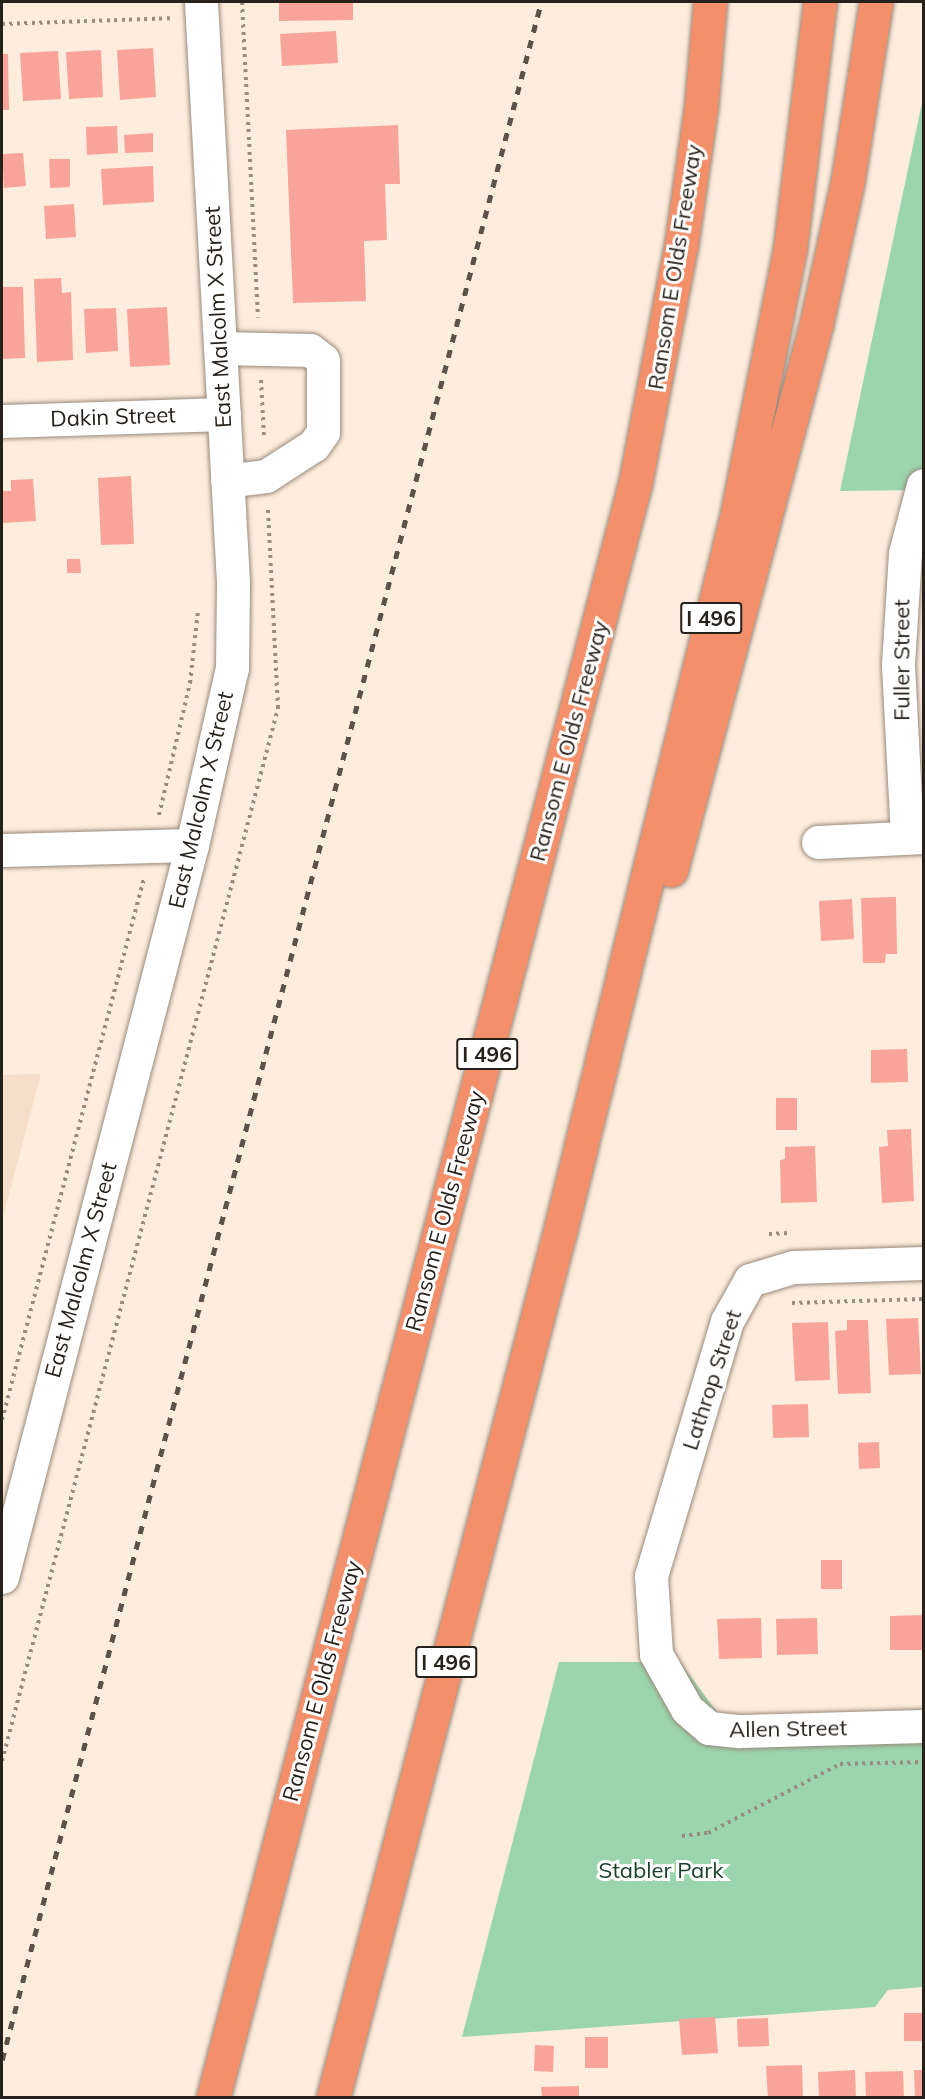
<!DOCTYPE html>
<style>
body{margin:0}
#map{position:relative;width:925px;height:2099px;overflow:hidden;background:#feeddd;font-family:Mulish,sans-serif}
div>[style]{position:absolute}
.built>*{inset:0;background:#f5dfca}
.green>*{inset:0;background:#9bd5ad}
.building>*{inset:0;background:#f8a49a}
.path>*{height:4px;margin-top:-2px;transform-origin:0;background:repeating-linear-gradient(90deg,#988c81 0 3px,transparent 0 7.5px)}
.roads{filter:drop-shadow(0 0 2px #998a7c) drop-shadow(0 0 2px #998a7c)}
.minor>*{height:33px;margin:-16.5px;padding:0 16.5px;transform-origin:16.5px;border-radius:16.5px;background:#fff}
.highway>*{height:33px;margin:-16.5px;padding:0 16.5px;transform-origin:16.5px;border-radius:16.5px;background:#f38f6a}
.rail>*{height:4.5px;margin-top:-2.25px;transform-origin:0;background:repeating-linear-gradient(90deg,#5b534a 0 8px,transparent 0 16px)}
span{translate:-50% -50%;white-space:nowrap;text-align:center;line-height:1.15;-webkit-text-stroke:6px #fff;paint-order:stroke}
.shield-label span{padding:2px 4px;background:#fff;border:2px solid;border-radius:4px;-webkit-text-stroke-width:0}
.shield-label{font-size:21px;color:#27211b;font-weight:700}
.street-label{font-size:22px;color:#27211b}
.park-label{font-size:22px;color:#194128}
.frame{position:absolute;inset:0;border:3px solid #27211b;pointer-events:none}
</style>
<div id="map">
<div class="built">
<i style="clip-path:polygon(41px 1074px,2px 1221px,2px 1075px)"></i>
</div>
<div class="green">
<i style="clip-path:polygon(923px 98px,923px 490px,840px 491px)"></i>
<i style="clip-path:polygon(559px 1662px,680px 1662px,737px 1739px,923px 1738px,923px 1987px,888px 1990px,875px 2007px,462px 2037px)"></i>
</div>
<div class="building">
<i style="clip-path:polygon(279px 2px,353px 2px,353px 20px,279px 21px)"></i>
<i style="clip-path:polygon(336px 31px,338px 63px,282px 66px,280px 34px)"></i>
<i style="clip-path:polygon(153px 48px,156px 97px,120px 100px,117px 50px)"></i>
<i style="clip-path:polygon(101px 50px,103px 97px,69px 99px,66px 52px)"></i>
<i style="clip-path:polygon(58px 51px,61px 99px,23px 101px,20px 53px)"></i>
<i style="clip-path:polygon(2px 54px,8px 54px,9px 110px,2px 110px)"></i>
<i style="clip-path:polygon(398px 125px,400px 184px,385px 184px,387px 240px,364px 241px,366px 301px,293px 303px,286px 130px)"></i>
<i style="clip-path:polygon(117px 126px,118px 153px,87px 155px,86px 127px)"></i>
<i style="clip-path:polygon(153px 133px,153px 152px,125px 153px,124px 135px)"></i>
<i style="clip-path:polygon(23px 153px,26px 186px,4px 188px,2px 154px)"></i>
<i style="clip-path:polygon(49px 159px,70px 159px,70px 187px,50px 188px)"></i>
<i style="clip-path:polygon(153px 166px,154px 202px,103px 205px,101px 169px)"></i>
<i style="clip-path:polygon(74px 204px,76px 237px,46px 239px,44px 206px)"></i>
<i style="clip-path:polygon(61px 278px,62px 293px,71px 292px,73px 360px,37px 362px,34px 279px)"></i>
<i style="clip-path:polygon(2px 287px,23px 287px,25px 358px,2px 359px)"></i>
<i style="clip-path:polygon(167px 307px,170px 365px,130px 367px,127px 309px)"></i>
<i style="clip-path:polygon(116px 308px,118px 351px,86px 353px,84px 309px)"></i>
<i style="clip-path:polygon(131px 476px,134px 544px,101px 545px,98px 478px)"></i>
<i style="clip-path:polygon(33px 479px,36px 521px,2px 523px,2px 491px,11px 491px,11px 480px)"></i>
<i style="clip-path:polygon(67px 559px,80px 559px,81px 573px,67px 573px)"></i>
<i style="clip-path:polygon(896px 897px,897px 954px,886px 954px,885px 963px,863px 963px,861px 898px)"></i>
<i style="clip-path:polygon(852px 899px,854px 939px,821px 941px,819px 901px)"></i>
<i style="clip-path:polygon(907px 1049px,908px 1082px,871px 1083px,871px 1050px)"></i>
<i style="clip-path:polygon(776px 1098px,797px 1098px,797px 1130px,776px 1130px)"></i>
<i style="clip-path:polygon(911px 1129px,914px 1201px,882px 1203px,879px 1147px,888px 1146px,887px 1130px)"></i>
<i style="clip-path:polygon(815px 1146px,817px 1202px,781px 1203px,780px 1160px,785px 1159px,785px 1147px)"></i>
<i style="clip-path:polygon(918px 1318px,921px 1374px,889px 1375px,886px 1319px)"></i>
<i style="clip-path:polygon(847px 1320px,868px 1320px,871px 1393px,838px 1394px,835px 1331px,847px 1330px)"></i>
<i style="clip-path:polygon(828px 1322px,830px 1380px,795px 1381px,792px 1323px)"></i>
<i style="clip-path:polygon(808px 1404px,809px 1437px,773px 1438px,772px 1405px)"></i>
<i style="clip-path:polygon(879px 1442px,880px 1468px,859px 1469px,858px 1443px)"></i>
<i style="clip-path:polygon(821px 1560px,842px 1560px,842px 1589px,821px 1589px)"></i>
<i style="clip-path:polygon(924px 1615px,924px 1650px,890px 1650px,890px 1616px)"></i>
<i style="clip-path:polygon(761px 1618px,762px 1658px,719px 1659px,717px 1619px)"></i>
<i style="clip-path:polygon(817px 1618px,818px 1654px,777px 1655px,776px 1619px)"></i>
<i style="clip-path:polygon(904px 2013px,924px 2013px,924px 2041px,904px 2041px)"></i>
<i style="clip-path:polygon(715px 2017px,718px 2053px,682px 2055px,679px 2019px)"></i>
<i style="clip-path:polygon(768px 2018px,769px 2046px,738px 2047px,737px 2019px)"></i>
<i style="clip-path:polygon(585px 2037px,608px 2037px,608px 2068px,585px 2068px)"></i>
<i style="clip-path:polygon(535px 2045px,554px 2046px,553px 2072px,534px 2071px)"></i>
<i style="clip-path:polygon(802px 2065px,803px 2098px,768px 2098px,766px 2066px)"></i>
<i style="clip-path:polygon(855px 2070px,856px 2098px,819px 2098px,818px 2072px)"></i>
<i style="clip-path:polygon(914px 2070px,924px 2070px,924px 2098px,915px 2098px)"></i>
<i style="clip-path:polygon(903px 2071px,904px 2098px,866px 2098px,865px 2072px)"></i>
<i style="clip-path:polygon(579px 2086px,579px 2098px,542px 2098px,541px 2087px)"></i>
</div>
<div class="path">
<i style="left:242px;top:2px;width:316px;rotate:87.1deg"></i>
<i style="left:2px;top:24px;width:168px;rotate:-2deg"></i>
<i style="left:261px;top:380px;width:58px;rotate:87deg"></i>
<i style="left:159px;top:815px;width:136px;rotate:-76.8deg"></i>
<i style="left:190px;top:683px;width:72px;rotate:-83.7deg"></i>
<i style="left:769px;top:1234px;width:19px;rotate:-3deg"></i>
<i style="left:792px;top:1303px;width:132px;rotate:-1.7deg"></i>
<i style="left:2px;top:1420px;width:560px;rotate:-75.32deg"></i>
<i style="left:2px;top:1761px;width:1089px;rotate:-75.31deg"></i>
<i style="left:278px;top:708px;width:199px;rotate:-92.9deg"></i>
<i style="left:682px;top:1836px;width:26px;rotate:-7deg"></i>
<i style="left:708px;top:1833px;width:149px;rotate:-27.6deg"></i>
<i style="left:840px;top:1764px;width:84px;rotate:-1.4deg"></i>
</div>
<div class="roads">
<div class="minor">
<i style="left:220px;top:348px;width:90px;rotate:1.3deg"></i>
<i style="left:310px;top:350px;width:16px;rotate:38deg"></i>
<i style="left:323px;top:360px;width:72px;rotate:90deg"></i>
<i style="left:323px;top:432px;width:16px;rotate:125deg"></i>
<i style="left:314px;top:445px;width:57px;rotate:147.1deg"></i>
<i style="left:266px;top:476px;width:39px;rotate:173deg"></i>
<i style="left:2px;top:421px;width:222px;rotate:-1.8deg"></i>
<i style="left:907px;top:837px;width:173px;rotate:-93deg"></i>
<i style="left:898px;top:664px;width:111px;rotate:-86.4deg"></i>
<i style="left:905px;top:553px;width:70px;rotate:-75.2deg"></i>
<i style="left:818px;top:842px;width:106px;rotate:-2.7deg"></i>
<i style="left:2px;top:850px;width:190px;rotate:-1.5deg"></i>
<i style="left:924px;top:1263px;width:131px;rotate:178.3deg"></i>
<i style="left:793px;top:1267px;width:45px;rotate:163.2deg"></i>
<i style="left:750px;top:1280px;width:47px;rotate:119.3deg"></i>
<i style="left:727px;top:1321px;width:266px;rotate:106.6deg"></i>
<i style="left:651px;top:1576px;width:78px;rotate:86.3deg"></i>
<i style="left:656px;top:1654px;width:63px;rotate:60.6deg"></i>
<i style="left:687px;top:1709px;width:29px;rotate:41deg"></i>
<i style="left:709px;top:1728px;width:31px;rotate:6deg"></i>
<i style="left:740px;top:1731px;width:184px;rotate:-1.6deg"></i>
<i style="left:2px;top:1577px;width:756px;rotate:-75.45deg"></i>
<i style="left:192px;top:845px;width:181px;rotate:-77.3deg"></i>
<i style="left:232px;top:668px;width:86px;rotate:-89.3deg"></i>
<i style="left:233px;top:582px;width:581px;rotate:-93.16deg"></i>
</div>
<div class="highway">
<i style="left:671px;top:870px;width:564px;rotate:-75.1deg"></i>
<i style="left:816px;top:325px;width:149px;rotate:-77.6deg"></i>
<i style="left:848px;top:179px;width:179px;rotate:-81deg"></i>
<i style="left:213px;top:2098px;width:1668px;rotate:-75.35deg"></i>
<i style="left:635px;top:484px;width:242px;rotate:-79.1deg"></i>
<i style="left:681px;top:246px;width:140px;rotate:-81.8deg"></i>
<i style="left:701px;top:107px;width:105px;rotate:-85.1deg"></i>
<i style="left:333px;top:2098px;width:900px;rotate:-75.33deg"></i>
<i style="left:561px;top:1227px;width:729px;rotate:-76.12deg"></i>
<i style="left:736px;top:519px;width:275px;rotate:-78.7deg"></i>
<i style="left:790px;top:249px;width:249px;rotate:-83.1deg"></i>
</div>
</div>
<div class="rail">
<i style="left:2px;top:2060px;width:2127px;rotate:-75.32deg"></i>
</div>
<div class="shield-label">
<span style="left:711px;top:618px">I 496</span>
<span style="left:487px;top:1054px">I 496</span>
<span style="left:446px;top:1662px">I 496</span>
</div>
<div class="street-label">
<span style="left:675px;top:267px;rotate:-81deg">Ransom E Olds Freeway</span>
<span style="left:218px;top:317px;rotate:-93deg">East Malcolm X Street</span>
<span style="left:113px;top:417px;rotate:-2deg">Dakin Street</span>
<span style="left:902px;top:660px;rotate:-90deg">Fuller Street</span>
<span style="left:569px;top:741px;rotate:-75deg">Ransom E Olds Freeway</span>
<span style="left:201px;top:800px;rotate:-77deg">East Malcolm X Street</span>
<span style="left:445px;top:1211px;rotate:-75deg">Ransom E Olds Freeway</span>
<span style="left:81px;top:1270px;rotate:-75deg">East Malcolm X Street</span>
<span style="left:712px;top:1380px;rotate:-72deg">Lathrop Street</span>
<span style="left:322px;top:1681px;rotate:-75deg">Ransom E Olds Freeway</span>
<span style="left:788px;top:1729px;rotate:-1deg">Allen Street</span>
</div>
<div class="park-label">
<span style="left:661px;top:1871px">Stabler Park</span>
</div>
<div class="frame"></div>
</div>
